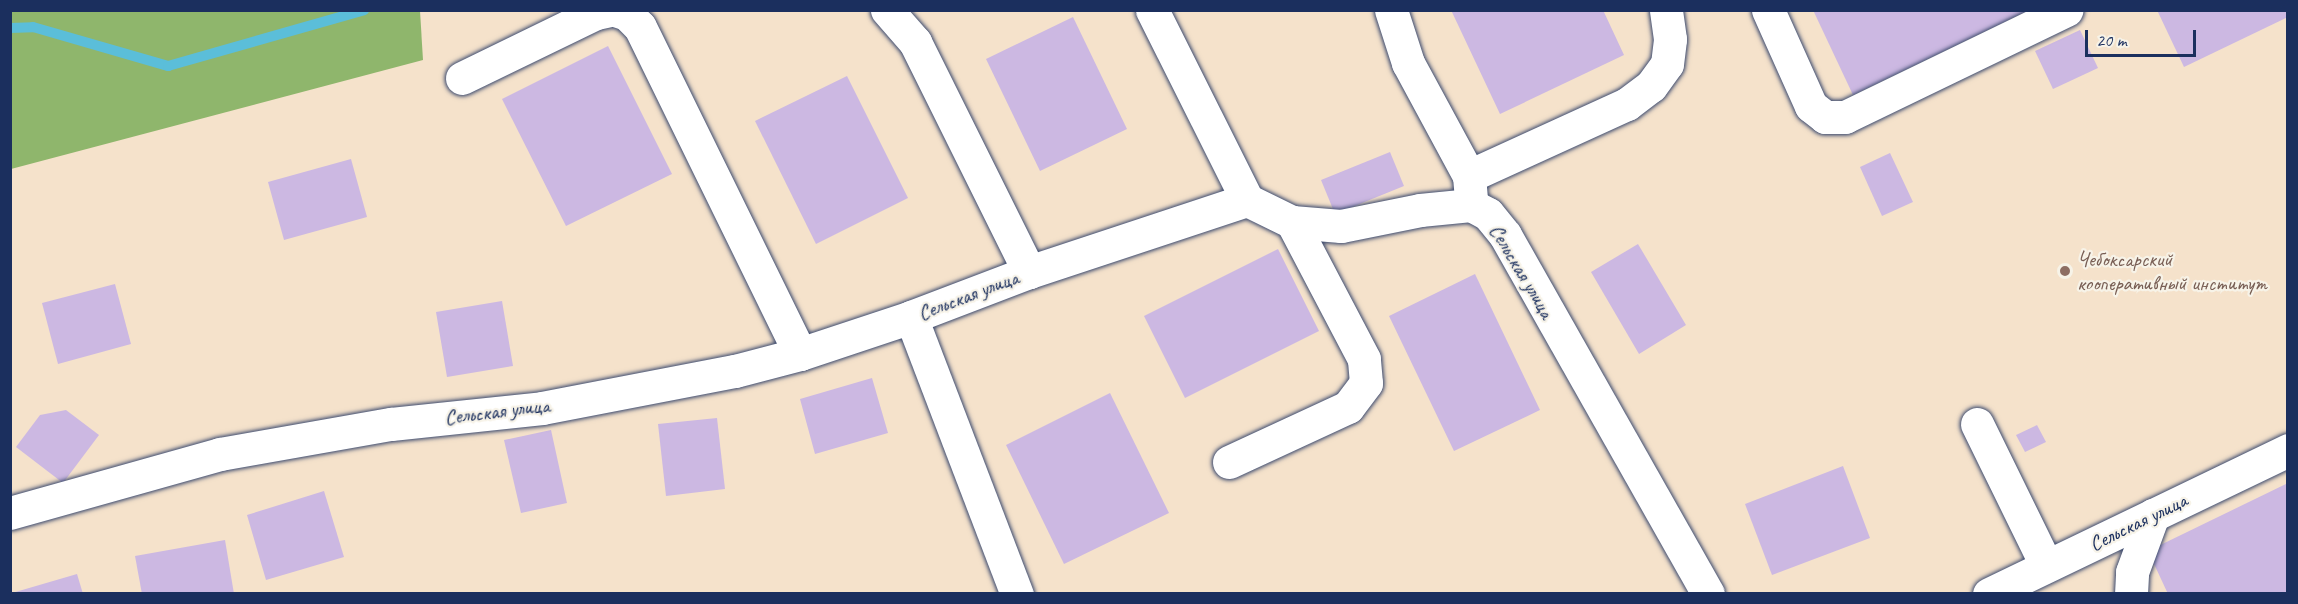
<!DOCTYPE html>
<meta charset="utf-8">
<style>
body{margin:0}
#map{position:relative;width:2298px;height:604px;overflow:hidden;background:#f5e2cb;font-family:Caveat,sans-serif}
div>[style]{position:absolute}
.forest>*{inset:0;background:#8fb66c}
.stream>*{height:10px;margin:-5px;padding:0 5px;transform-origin:5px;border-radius:5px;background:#5bbed9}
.building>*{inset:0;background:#ccb8e2}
.roads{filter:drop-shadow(0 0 2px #3c4a6e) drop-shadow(0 0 2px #3c4a6e)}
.minor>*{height:33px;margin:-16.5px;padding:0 16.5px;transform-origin:16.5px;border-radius:16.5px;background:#fff}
.dots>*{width:16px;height:16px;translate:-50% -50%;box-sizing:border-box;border:3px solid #f7f3e8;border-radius:50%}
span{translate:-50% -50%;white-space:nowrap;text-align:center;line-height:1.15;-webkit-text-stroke:4.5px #f7f3e8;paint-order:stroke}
.education-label{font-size:21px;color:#785e54}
.left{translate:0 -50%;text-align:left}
.street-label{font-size:21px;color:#1b2f5e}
.frame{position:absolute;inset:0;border:12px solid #1b2f5e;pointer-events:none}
.scale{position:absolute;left:2085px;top:30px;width:111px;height:27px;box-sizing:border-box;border:3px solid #1b2f5e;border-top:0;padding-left:8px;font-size:18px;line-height:21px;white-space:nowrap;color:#1b2f5e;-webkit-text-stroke:4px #f7f3e8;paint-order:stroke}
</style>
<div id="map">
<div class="forest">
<i style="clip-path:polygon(11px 10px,420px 11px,423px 60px,11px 169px)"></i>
</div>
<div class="stream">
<i style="left:10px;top:28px;width:23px;rotate:-2deg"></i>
<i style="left:33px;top:27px;width:141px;rotate:16.1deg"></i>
<i style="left:168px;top:66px;width:204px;rotate:-15.9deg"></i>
</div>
<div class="building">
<i style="clip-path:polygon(1451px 10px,1603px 10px,1624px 55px,1500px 114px)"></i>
<i style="clip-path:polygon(1813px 10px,2029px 10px,1853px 95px)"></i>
<i style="clip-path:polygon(2157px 10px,2288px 10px,2288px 17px,2184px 67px)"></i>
<i style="clip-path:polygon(1073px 17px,1127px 129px,1040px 171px,986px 59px)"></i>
<i style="clip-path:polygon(2080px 30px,2098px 68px,2053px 89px,2035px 51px)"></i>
<i style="clip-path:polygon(608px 46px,672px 174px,566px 226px,502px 99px)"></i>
<i style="clip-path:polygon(847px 76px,908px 198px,816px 244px,755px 121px)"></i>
<i style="clip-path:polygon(1390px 152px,1404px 186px,1335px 214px,1321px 180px)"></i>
<i style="clip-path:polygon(1890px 153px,1913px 202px,1882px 216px,1860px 167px)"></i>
<i style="clip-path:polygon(351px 159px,367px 217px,284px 240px,268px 182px)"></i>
<i style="clip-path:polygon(1638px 244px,1686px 325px,1639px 354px,1591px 272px)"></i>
<i style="clip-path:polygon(1278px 249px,1319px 331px,1185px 398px,1144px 316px)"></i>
<i style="clip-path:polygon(1475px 274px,1540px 410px,1454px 451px,1389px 316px)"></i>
<i style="clip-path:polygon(115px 284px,131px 344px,58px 364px,42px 303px)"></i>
<i style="clip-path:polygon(502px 301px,513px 366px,447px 377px,436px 312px)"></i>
<i style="clip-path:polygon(872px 378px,888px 433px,815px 454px,800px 399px)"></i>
<i style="clip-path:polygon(1110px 393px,1169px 513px,1064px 564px,1006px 445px)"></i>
<i style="clip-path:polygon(66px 410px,99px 435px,63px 483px,16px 447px,40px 415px)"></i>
<i style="clip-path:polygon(717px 418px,725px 489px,666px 496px,658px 424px)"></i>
<i style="clip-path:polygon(2037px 425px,2046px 442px,2025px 452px,2016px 435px)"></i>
<i style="clip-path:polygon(551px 430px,567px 503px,521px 513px,504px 440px)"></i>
<i style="clip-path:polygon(1843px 466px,1870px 538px,1772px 575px,1745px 504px)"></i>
<i style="clip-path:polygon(2288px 483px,2288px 594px,2168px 594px,2148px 551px)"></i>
<i style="clip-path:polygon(324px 491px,344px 557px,266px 580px,247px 515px)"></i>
<i style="clip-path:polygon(225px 540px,234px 594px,142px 594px,135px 556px)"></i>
<i style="clip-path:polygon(77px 574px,83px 594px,12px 594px,12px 593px)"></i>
</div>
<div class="roads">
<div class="minor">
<i style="left:615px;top:10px;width:13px;rotate:18deg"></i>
<i style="left:627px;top:14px;width:18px;rotate:45deg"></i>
<i style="left:640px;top:27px;width:364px;rotate:63.9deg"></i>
<i style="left:887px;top:10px;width:43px;rotate:48.8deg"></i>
<i style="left:915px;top:42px;width:257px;rotate:63.6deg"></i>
<i style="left:1152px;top:10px;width:212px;rotate:63.4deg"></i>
<i style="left:1391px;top:10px;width:56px;rotate:72.2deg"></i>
<i style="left:1408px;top:63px;width:128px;rotate:61.6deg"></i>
<i style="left:1469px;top:176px;width:21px;rotate:85deg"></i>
<i style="left:1768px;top:10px;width:105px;rotate:65.9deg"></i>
<i style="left:1811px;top:106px;width:18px;rotate:38deg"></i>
<i style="left:1825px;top:117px;width:20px"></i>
<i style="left:1845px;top:117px;width:246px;rotate:-25.8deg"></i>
<i style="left:462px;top:78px;width:149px;rotate:-25.9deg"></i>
<i style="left:596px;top:13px;width:14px;rotate:-12deg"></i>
<i style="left:1469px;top:176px;width:174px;rotate:-24.5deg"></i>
<i style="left:1627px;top:104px;width:30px;rotate:-37deg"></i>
<i style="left:1651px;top:86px;width:27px;rotate:-54deg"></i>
<i style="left:1667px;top:64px;width:25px;rotate:-83deg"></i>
<i style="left:1670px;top:39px;width:29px;rotate:-98deg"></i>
<i style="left:911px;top:317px;width:297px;rotate:69.1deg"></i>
<i style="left:1977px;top:424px;width:157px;rotate:63.9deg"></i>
<i style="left:1229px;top:462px;width:131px;rotate:-24.8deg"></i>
<i style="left:1348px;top:407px;width:30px;rotate:-53deg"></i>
<i style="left:1366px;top:383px;width:24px;rotate:-95deg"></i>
<i style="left:1364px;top:359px;width:155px;rotate:-117.7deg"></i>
<i style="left:10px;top:513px;width:218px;rotate:-15.7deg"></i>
<i style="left:220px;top:454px;width:174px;rotate:-10deg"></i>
<i style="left:391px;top:424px;width:152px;rotate:-6deg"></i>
<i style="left:542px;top:408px;width:197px;rotate:-10.9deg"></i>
<i style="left:735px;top:371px;width:67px;rotate:-14.7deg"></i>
<i style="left:800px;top:354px;width:117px;rotate:-18.4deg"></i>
<i style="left:911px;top:317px;width:126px;rotate:-20.9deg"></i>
<i style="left:1029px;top:272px;width:230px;rotate:-18.3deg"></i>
<i style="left:1247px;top:200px;width:50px;rotate:26.1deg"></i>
<i style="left:1292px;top:222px;width:49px;rotate:4.7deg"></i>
<i style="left:1341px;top:226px;width:81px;rotate:-11.4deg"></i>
<i style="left:1420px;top:210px;width:51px;rotate:-5.6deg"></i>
<i style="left:1471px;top:205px;width:19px;rotate:28deg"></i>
<i style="left:1488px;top:214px;width:27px;rotate:51deg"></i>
<i style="left:1505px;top:235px;width:412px;rotate:60.5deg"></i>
<i style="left:1989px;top:594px;width:332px;rotate:-25.7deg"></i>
<i style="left:2131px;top:594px;width:22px;rotate:-87deg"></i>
<i style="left:2132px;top:572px;width:61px;rotate:-69.8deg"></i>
</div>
</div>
<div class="dots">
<i style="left:2065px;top:271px;background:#8d6e63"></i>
</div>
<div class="education-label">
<span class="left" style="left:2077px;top:271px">Чебоксарский<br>кооперативный институт</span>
</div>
<div class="street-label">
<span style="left:1522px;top:271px;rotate:59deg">Сельская улица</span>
<span style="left:968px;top:295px;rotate:-21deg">Сельская улица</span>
<span style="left:497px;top:411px;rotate:-7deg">Сельская улица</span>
<span style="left:2138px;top:522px;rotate:-26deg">Сельская улица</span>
</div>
<div class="frame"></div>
<div class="scale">20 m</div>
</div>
